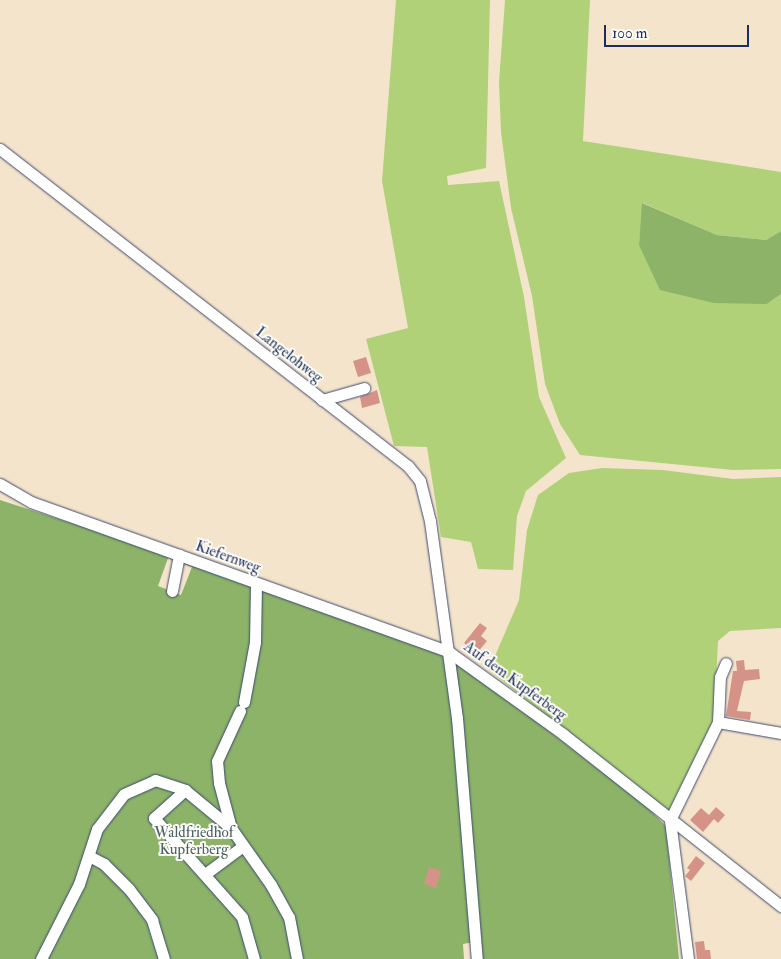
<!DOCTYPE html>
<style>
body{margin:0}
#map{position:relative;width:781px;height:959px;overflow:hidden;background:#f5e4cc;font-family:"IM FELL Double Pica",serif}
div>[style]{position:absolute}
.green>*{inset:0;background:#b0d178}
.forest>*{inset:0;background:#8cb368}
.building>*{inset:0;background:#d59388}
.roads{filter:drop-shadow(0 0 1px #3c4a6e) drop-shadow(0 0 1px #3c4a6e)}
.minor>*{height:11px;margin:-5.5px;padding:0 5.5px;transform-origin:5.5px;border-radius:5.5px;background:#fff}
span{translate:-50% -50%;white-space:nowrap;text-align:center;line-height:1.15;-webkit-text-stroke:4px #fdfcf7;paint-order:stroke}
.street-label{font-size:15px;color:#1b2f5e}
.park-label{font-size:15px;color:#486066}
.scale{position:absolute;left:604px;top:25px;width:145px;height:22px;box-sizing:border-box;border:2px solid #1b2f5e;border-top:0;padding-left:6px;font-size:15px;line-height:18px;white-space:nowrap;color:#1b2f5e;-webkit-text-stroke:4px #fdfcf7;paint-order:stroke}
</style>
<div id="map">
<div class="green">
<i style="clip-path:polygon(396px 0,490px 0,486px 168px,447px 176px,448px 185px,499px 181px,524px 297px,539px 397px,566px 458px,526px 491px,517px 516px,513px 570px,478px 569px,471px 542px,441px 537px,427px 447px,394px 446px,366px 339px,408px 328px,382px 181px)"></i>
<i style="clip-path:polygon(505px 0,590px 0,583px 141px,781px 172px,781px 231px,766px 240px,717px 235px,643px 203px,639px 245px,767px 304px,781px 294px,781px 469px,733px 470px,580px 455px,560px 424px,545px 384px,532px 296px,511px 208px,501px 132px,499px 82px)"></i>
<i style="clip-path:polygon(602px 468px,663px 470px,733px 479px,781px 477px,781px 628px,730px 631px,718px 641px,714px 723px,670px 814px,489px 670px,519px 600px,527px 530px,538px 495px,569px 473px)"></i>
</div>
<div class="forest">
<i style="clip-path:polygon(642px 203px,717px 235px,766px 240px,781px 231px,781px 294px,767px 304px,714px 303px,660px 290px,639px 245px)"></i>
<i style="clip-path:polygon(evenodd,0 500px,256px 583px,459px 662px,644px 804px,666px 826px,679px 959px,481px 959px,480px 941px,463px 944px,464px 959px,0 959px,0 500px,168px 558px,192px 567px,181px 595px,158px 586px,168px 558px)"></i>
</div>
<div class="building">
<i style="clip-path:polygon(366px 357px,371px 373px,358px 377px,353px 361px)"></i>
<i style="clip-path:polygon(377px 390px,380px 403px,362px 408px,360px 397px)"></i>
<i style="clip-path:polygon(480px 623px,487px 628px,481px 636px,487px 641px,477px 653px,464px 643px)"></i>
<i style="clip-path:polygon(744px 660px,745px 670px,759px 669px,760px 679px,744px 681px,737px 711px,751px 712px,750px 720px,726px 716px,733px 671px,737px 671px,736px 661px)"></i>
<i style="clip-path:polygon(716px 807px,725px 815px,718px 823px,714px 819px,703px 832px,690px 820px,701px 808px,709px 815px)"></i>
<i style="clip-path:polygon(696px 856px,705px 863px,691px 881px,685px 876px,690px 870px,687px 868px)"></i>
<i style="clip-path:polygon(429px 867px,441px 871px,436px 888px,424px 884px)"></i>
<i style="clip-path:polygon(704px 941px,705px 950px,710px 950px,711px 959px,697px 959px,695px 942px)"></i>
</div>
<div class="roads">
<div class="minor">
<i style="left:0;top:149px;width:517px;rotate:37.85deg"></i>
<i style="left:408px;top:466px;width:19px;rotate:51deg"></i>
<i style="left:420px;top:481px;width:41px;rotate:76deg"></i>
<i style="left:430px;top:521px;width:199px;rotate:82.2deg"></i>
<i style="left:457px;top:718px;width:242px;rotate:85.3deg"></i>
<i style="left:322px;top:400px;width:44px;rotate:-15.9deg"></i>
<i style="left:0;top:484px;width:36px;rotate:30deg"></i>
<i style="left:31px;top:502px;width:444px;rotate:19.7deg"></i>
<i style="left:449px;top:652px;width:140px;rotate:35.7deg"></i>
<i style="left:563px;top:734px;width:278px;rotate:38.3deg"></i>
<i style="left:172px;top:591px;width:37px;rotate:-79deg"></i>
<i style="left:244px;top:702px;width:61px;rotate:-79.6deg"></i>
<i style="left:255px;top:642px;width:59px;rotate:-89deg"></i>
<i style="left:718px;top:722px;width:64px;rotate:9.9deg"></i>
<i style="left:185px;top:790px;width:42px;rotate:137.9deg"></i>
<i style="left:154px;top:818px;width:132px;rotate:48.4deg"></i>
<i style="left:242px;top:917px;width:44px;rotate:74.1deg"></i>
<i style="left:231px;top:828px;width:47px;rotate:-104.9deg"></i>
<i style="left:219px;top:783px;width:22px;rotate:-95deg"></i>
<i style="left:217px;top:761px;width:55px;rotate:-65.3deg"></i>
<i style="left:89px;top:856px;width:17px;rotate:28deg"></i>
<i style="left:104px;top:864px;width:35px;rotate:45deg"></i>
<i style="left:129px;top:889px;width:39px;rotate:53deg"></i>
<i style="left:152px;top:920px;width:41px;rotate:72.9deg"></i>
<i style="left:205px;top:874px;width:47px;rotate:-36.4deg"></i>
<i style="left:41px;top:959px;width:84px;rotate:-63.1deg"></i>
<i style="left:79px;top:884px;width:58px;rotate:-71.9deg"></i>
<i style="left:97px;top:829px;width:44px;rotate:-52.4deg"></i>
<i style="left:124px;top:794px;width:34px;rotate:-24deg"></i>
<i style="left:155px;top:780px;width:32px;rotate:18deg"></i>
<i style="left:185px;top:790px;width:60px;rotate:39.6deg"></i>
<i style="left:231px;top:828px;width:70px;rotate:54.9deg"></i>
<i style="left:271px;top:885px;width:37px;rotate:61deg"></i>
<i style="left:289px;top:917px;width:43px;rotate:79.2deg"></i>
<i style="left:688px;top:959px;width:140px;rotate:-97.4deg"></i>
<i style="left:670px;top:820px;width:109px;rotate:-63.9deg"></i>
<i style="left:718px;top:722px;width:45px;rotate:-87.5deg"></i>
<i style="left:720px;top:677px;width:15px;rotate:-67deg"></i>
</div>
</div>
<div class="street-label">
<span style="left:289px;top:355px;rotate:38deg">Langelohweg</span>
<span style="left:228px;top:557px;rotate:20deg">Kiefernweg</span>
<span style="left:515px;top:681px;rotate:36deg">Auf dem Kupferberg</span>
</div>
<div class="park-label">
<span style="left:194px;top:841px">Waldfriedhof<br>Kupferberg</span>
</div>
<div class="scale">100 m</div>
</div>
